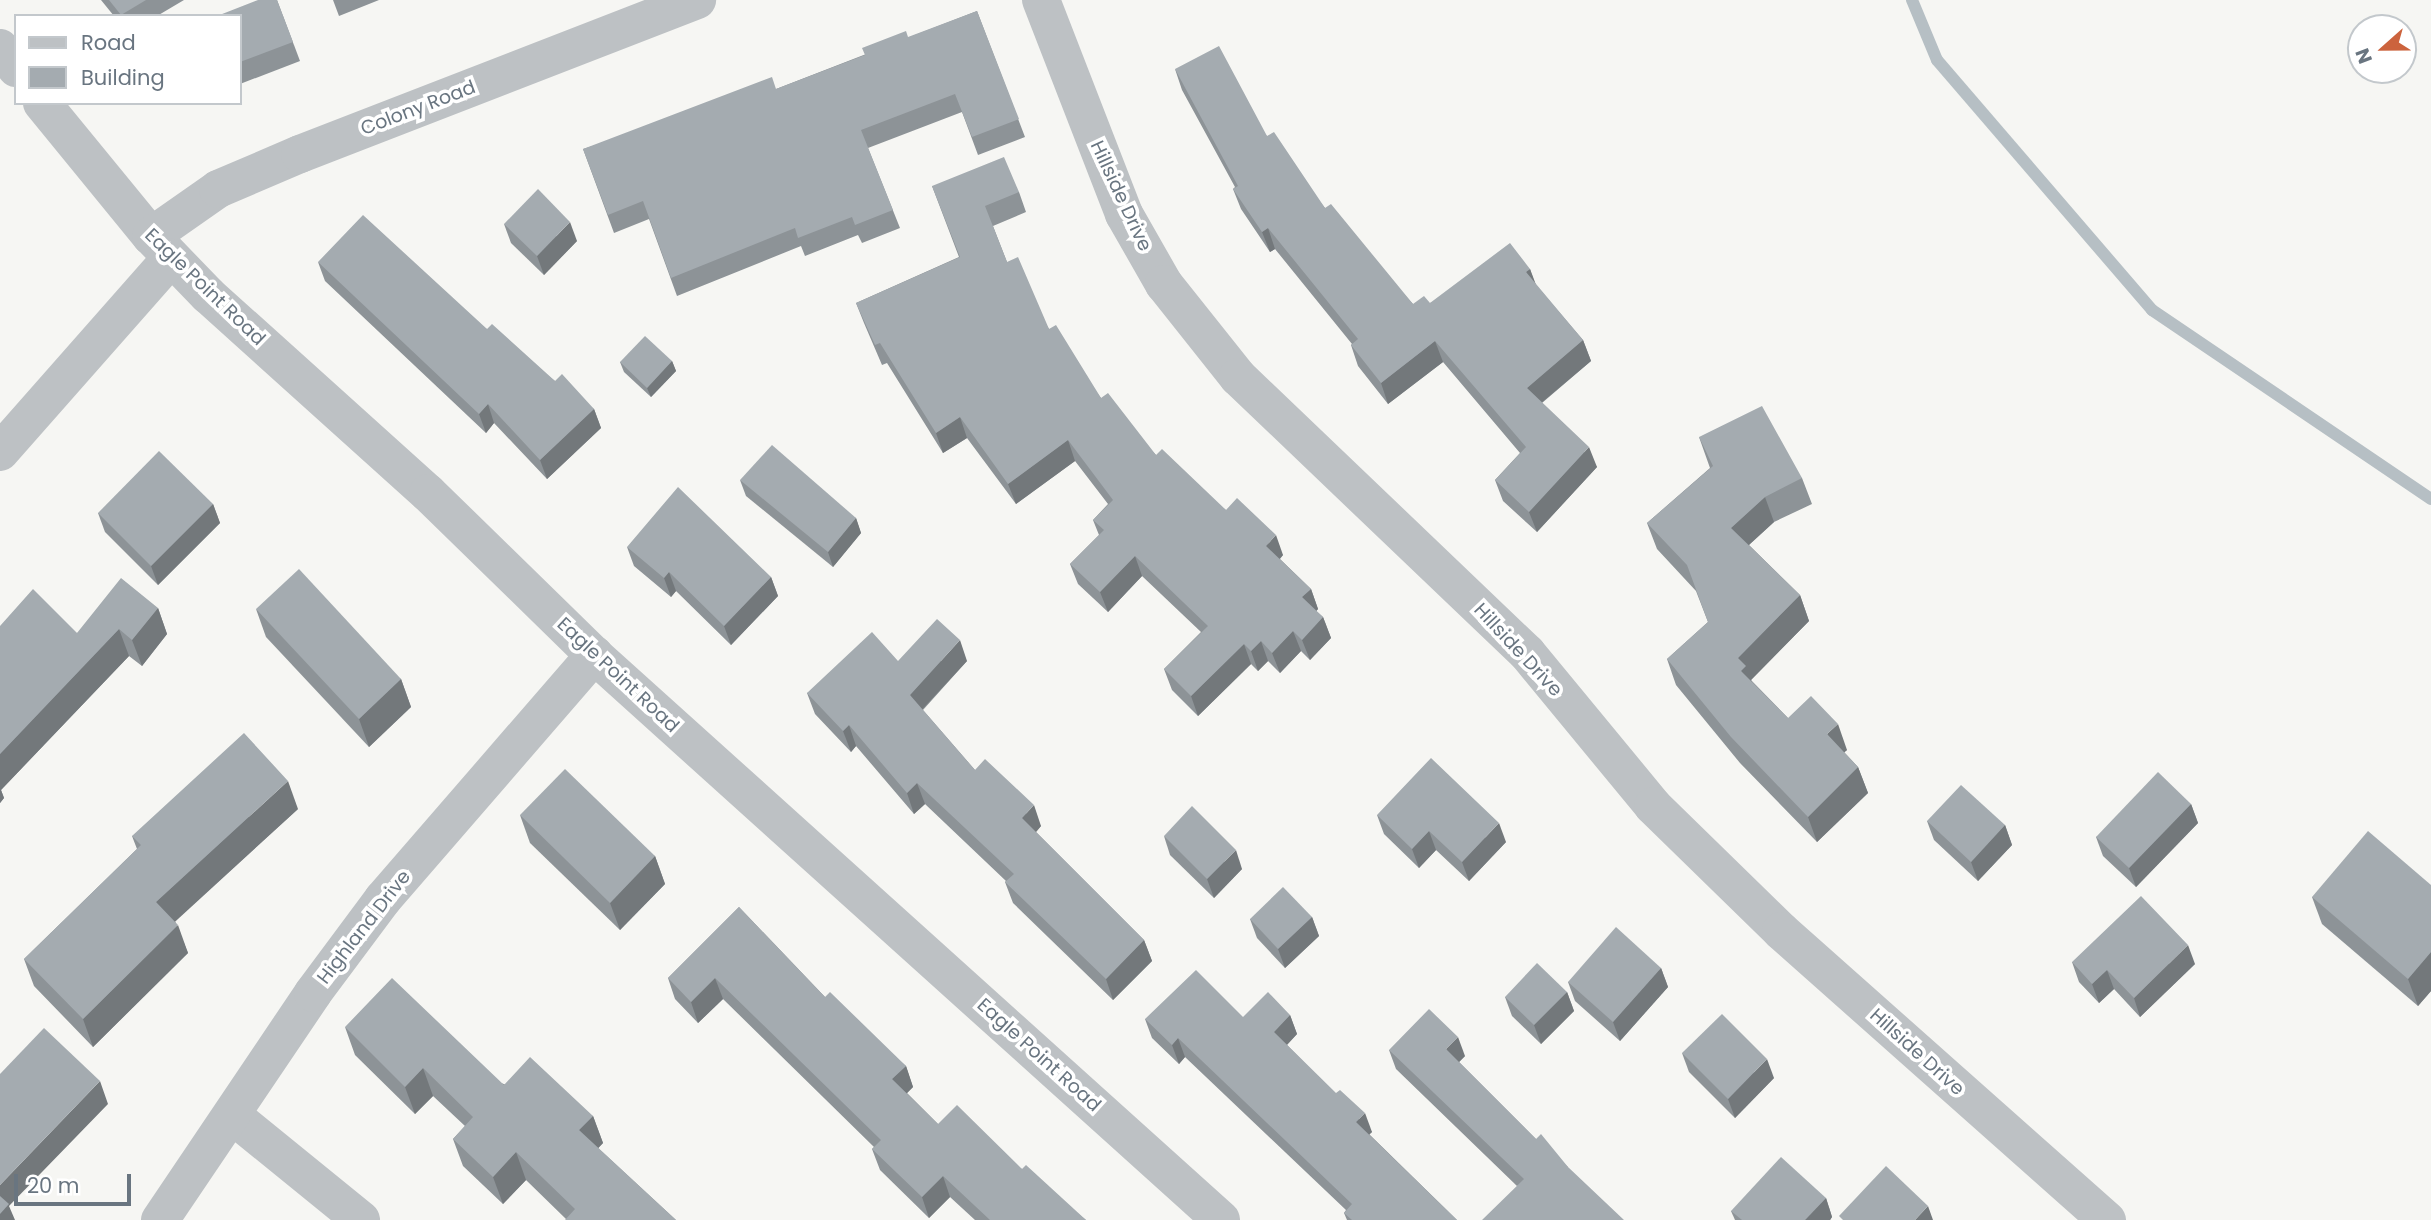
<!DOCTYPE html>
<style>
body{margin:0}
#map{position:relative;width:2431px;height:1220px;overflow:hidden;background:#f6f6f3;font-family:Poppins,sans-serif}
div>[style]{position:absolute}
.stream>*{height:12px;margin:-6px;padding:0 6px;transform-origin:6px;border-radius:6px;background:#b6bfc4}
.minor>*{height:38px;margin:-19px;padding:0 19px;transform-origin:19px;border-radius:19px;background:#bdc1c4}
.wall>*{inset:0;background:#8d9397}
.shaded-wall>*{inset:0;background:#73787b}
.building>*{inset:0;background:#a4abb0}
span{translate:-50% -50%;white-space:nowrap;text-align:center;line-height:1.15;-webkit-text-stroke:7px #fff;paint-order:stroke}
.street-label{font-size:19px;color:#697580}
.legend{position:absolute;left:14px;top:14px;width:228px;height:91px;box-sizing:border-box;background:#fff;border:2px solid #c3c8cc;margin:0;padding:9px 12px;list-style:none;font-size:21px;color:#697580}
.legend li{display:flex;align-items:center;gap:14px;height:35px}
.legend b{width:35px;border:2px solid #c3c8cc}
.north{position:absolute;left:2347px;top:14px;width:70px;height:70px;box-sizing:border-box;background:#fff;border:2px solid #c3c8cc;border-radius:50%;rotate:249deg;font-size:19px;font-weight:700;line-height:28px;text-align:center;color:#697580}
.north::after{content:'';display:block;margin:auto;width:24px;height:32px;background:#cc633d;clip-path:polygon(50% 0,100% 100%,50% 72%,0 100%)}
.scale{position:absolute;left:14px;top:1174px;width:117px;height:32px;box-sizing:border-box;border:4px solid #697580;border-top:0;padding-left:9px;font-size:21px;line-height:24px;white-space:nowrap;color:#697580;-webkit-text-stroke:5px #fff;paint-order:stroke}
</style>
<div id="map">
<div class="stream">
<i style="left:1912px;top:0;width:65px;rotate:67.4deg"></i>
<i style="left:1937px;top:60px;width:330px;rotate:49.3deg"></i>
<i style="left:2152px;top:310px;width:337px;rotate:34.1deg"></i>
</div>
<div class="minor">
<i style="left:1041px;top:0;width:230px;rotate:68.8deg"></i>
<i style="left:1124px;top:214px;width:81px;rotate:60.3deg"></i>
<i style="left:1164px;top:284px;width:119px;rotate:51.5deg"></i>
<i style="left:1238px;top:377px;width:400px;rotate:43.7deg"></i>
<i style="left:1527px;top:653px;width:198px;rotate:50.5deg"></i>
<i style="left:1653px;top:806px;width:179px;rotate:44.3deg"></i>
<i style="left:1781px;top:931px;width:436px;rotate:41.6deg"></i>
<i style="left:0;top:48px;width:26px;rotate:51deg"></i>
<i style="left:42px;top:103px;width:172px;rotate:50.7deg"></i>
<i style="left:151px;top:236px;width:82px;rotate:46deg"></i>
<i style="left:208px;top:295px;width:296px;rotate:42deg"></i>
<i style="left:428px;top:493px;width:232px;rotate:44.3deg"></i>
<i style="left:594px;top:655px;width:844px;rotate:42.02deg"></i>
<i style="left:151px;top:236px;width:82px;rotate:-35deg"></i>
<i style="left:218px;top:189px;width:89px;rotate:-23.1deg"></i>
<i style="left:300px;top:154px;width:426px;rotate:-21.2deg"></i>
<i style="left:0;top:452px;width:259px;rotate:-48.6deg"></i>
<i style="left:233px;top:1116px;width:165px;rotate:39.1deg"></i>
<i style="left:160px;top:1220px;width:274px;rotate:-56deg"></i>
<i style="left:313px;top:993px;width:117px;rotate:-53.3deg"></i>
<i style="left:383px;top:899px;width:323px;rotate:-49.1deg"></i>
</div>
<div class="wall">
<i style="clip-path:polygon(101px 0,184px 0,157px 16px,114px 16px)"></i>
<i style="clip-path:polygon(277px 0,300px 61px,240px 84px,240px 16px)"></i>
<i style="clip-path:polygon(333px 0,379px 0,339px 16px)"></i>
<i style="clip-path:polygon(977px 11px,1025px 137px,978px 155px,962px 112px,868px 148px,900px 228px,862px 243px,858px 235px,805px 256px,801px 246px,677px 296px,649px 219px,614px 233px,583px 149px,776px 89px)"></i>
<i style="clip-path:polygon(1175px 69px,1267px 136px,1325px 208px,1413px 304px,1430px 303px,1530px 269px,1535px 284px,1583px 340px,1591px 361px,1542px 403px,1597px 467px,1537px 532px,1503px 501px,1495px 480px,1520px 453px,1443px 362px,1388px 404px,1358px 366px,1351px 345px,1352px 344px,1275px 249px,1270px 252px,1241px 209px,1233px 189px,1235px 187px,1182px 90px)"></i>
<i style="clip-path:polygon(932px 186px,1019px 192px,1026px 212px,993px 226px,1007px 262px,1049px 329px,1101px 398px,1156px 455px,1283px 555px,1280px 559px,1311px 589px,1318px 609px,1316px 611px,1323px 617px,1331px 638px,1310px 660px,1301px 651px,1280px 673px,1268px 661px,1258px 671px,1251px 664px,1198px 716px,1172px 690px,1164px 669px,1201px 632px,1142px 576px,1108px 612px,1078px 584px,1070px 564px,1099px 535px,1093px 520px,1108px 504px,1075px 461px,1016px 504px,967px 438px,943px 453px,887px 363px,882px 365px,864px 323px,856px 303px,959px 257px)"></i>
<i style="clip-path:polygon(504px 224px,577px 241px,544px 275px,511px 243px)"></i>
<i style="clip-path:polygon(318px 262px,487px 329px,555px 381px,594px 409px,601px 428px,547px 479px,494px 423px,486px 433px,325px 281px)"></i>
<i style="clip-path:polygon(672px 361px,676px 371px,651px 397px,624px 372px,620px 362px)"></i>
<i style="clip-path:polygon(1699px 437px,1802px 478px,1812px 504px,1774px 522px,1749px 545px,1800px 595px,1809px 621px,1751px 680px,1788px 718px,1847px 750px,1844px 752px,1858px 767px,1868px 793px,1817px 842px,1740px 763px,1676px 685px,1667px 659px,1708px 622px,1696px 591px,1657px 549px,1647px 523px,1710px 468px)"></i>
<i style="clip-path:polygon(740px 480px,856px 518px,861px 533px,833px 567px,746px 496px)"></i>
<i style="clip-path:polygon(213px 504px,220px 523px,158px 585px,105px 532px,98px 513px)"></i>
<i style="clip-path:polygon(627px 547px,771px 577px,778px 596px,731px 645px,676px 591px,671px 597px,634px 566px)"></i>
<i style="clip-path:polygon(158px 608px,167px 634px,142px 666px,129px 656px,1px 790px,4px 798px,0 803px,0 626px,77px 633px)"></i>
<i style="clip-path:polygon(256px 609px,401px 679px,411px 707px,369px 747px,266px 637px)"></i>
<i style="clip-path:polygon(898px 661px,967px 661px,923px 710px,975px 770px,1041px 826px,1036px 832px,1144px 940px,1152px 961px,1113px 1000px,1013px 903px,1005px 882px,1006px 881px,925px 804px,914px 814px,856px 746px,851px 752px,815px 714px,807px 693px)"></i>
<i style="clip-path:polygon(2191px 804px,2198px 823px,2136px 887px,2103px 856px,2096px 837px)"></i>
<i style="clip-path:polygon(298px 809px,175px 921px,188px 953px,93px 1047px,34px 986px,24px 959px,137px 849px,132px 836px)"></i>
<i style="clip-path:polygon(520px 815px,655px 856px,665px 884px,620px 930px,530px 843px)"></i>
<i style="clip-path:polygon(1377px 815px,1506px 842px,1469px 881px,1436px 850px,1419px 868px,1384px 834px)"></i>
<i style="clip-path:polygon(1927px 821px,2005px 825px,2012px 845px,1978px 881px,1934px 840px)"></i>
<i style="clip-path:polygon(1164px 836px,1242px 869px,1214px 898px,1170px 855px)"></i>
<i style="clip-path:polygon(2431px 885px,2431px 991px,2418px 1006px,2322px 924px,2312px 897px)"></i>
<i style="clip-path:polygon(739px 907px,825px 997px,906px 1066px,913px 1087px,907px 1093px,938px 1124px,1022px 1169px,1086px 1220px,975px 1220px,950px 1197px,929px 1218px,880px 1170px,872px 1149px,874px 1147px,723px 999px,698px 1023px,675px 999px,668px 978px)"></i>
<i style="clip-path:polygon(1312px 917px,1319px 936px,1285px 968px,1257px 938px,1250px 919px)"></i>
<i style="clip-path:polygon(2072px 962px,2195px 964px,2140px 1017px,2114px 989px,2099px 1003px,2079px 982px)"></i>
<i style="clip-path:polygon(1661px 968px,1668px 987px,1620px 1041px,1575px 1001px,1568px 982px)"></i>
<i style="clip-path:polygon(1567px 992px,1574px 1011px,1541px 1044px,1512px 1016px,1505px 997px)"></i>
<i style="clip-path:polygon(1290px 1015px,1297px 1034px,1287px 1045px,1372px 1132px,1369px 1134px,1457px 1220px,1347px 1220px,1344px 1213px,1346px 1210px,1185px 1057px,1179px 1064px,1152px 1038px,1145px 1019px,1243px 1017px)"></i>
<i style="clip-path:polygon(345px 1027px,593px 1116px,603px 1143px,598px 1148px,676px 1220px,566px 1219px,526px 1180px,503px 1204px,463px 1166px,453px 1139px,465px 1126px,433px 1096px,415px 1114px,355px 1055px)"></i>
<i style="clip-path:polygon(1389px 1050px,1465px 1056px,1459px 1062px,1536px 1139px,1568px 1167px,1517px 1186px,1396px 1069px)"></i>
<i style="clip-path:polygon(1682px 1053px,1774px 1078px,1735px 1118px,1689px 1072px)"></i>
<i style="clip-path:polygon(1826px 1198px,1832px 1217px,1830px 1220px,1735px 1220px,1731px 1211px)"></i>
</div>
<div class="shaded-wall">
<i style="clip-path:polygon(570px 222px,577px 241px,544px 275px,537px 256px)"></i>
<i style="clip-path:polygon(1268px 228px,1275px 249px,1270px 252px,1262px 232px)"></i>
<i style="clip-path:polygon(1530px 269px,1538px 290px,1526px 272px)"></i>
<i style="clip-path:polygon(1583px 340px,1591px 361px,1534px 409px,1527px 388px)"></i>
<i style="clip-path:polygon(1435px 341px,1443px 362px,1388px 404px,1381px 383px)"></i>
<i style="clip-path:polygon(672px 361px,676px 371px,651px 397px,647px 388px)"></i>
<i style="clip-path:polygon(488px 404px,494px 423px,486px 433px,479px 414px)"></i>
<i style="clip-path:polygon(594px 409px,601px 428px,547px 479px,540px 460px)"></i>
<i style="clip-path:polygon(960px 417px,967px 438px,943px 453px,936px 433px)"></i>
<i style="clip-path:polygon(1068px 440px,1075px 461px,1016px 504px,1008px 484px)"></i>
<i style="clip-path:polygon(1589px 447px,1597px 467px,1537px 532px,1529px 512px)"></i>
<i style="clip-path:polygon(1765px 497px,1774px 522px,1740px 553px,1731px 528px)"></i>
<i style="clip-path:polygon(213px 504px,220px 523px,158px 585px,151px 566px)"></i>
<i style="clip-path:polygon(856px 518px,861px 533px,833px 567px,828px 552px)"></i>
<i style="clip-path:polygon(1276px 535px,1283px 555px,1273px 566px,1266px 546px)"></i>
<i style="clip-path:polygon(1135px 556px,1142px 576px,1108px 612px,1100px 592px)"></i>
<i style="clip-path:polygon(669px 572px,676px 591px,671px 597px,664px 578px)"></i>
<i style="clip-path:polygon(771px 577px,778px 596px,731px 645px,724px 626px)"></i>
<i style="clip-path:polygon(1311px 589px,1318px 609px,1310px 618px,1302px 597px)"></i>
<i style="clip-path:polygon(1800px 595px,1809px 621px,1751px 680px,1755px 692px,1741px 671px,1738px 658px)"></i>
<i style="clip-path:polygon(158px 608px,167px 634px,142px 666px,132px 640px)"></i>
<i style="clip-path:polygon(1323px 617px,1331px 638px,1310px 660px,1302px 640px)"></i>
<i style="clip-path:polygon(119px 629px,129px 656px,1px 790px,4px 798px,0 803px,0 754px)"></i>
<i style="clip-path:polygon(1293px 631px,1301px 651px,1280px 673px,1272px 653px)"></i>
<i style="clip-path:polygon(960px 640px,967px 661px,917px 715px,910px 695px)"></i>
<i style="clip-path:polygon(1261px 641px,1268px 661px,1258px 671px,1251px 651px)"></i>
<i style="clip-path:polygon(1244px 644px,1251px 664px,1198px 716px,1191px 696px)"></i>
<i style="clip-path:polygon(401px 679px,411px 707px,369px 747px,359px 719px)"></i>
<i style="clip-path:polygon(1838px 724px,1847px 750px,1836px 760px,1827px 734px)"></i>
<i style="clip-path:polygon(849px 725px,856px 746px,851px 752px,843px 731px)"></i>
<i style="clip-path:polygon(1858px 767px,1868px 793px,1817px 842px,1808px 817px)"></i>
<i style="clip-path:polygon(288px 781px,298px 809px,166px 930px,156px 902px)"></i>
<i style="clip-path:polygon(917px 783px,925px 804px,914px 814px,907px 793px)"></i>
<i style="clip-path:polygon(2191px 804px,2198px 823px,2136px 887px,2129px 868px)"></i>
<i style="clip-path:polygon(1034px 805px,1041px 826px,1030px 839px,1022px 818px)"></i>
<i style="clip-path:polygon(1499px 823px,1506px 842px,1469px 881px,1462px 862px)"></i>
<i style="clip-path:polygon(2005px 825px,2012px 845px,1978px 881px,1971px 862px)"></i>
<i style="clip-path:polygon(1429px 831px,1436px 850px,1419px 868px,1412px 849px)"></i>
<i style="clip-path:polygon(1236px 850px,1242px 869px,1214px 898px,1207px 879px)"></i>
<i style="clip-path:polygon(655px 856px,665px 884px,620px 930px,610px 903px)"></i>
<i style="clip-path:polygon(1312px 917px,1319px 936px,1285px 968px,1278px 949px)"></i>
<i style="clip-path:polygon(178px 925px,188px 953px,93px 1047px,83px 1019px)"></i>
<i style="clip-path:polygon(1144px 940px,1152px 961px,1113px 1000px,1106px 979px)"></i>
<i style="clip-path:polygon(2188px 945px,2195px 964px,2140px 1017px,2134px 998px)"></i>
<i style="clip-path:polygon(2431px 952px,2431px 991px,2418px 1006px,2408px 979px)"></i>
<i style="clip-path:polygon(1661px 968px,1668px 987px,1620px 1041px,1613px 1022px)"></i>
<i style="clip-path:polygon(2107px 970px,2114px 989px,2099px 1003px,2092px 984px)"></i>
<i style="clip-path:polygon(715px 978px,723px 999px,698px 1023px,691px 1002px)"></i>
<i style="clip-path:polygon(1567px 992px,1574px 1011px,1541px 1044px,1534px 1025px)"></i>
<i style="clip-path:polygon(1290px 1015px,1297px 1034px,1281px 1051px,1274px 1032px)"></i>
<i style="clip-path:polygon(1458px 1037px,1465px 1056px,1453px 1068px,1446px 1049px)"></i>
<i style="clip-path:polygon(1178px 1038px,1185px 1057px,1179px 1064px,1172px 1045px)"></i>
<i style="clip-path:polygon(1767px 1059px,1774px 1078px,1735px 1118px,1728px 1099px)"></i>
<i style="clip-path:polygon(906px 1066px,913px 1087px,900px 1100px,892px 1079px)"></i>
<i style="clip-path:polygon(423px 1068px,433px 1096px,415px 1114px,405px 1087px)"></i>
<i style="clip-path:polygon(100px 1081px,108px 1104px,9px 1206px,15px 1220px,0 1220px,0 1185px)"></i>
<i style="clip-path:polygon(1365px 1113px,1372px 1132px,1363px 1141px,1356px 1122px)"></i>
<i style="clip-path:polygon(593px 1116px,603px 1143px,589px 1158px,579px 1130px)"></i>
<i style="clip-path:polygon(516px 1152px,526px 1180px,503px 1204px,493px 1177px)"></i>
<i style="clip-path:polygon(943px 1176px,950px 1197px,929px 1218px,922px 1197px)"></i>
<i style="clip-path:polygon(1826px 1198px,1832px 1217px,1830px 1220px,1805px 1220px)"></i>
<i style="clip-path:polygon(1928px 1206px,1933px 1220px,1915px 1220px)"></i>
</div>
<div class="building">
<i style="clip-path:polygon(109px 0,146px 0,121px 15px)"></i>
<i style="clip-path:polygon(258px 0,277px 0,293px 42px,240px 62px,240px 16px,217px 16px)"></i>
<i style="clip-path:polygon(977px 11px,1019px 119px,972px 137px,955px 94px,861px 130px,893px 210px,855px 225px,852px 217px,798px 238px,795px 228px,671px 278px,643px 201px,608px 215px,583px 149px,772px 77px,776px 89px,865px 55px,862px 48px,906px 31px,908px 37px)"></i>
<i style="clip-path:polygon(1219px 46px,1267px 136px,1274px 132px,1325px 208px,1331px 204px,1413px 304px,1424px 296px,1430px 303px,1510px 243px,1530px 269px,1526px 272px,1583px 340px,1527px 388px,1589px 447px,1529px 512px,1495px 480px,1526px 447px,1435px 341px,1381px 383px,1351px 345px,1358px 339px,1268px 228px,1262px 232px,1233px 189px,1238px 186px,1175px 69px)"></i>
<i style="clip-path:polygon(1004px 157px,1019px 192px,985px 206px,1007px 262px,1018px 257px,1049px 329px,1056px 325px,1101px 398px,1108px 393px,1156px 455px,1162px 449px,1226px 510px,1237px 498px,1276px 535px,1266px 546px,1311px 589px,1302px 597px,1323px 617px,1302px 640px,1293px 631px,1272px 653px,1261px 641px,1251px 651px,1244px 644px,1191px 696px,1164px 669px,1208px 626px,1135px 556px,1100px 592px,1070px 564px,1104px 530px,1093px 520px,1113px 500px,1068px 440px,1008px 484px,960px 417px,936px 433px,880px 343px,875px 345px,856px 303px,960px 257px,932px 186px)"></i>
<i style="clip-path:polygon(538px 189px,570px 222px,537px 256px,504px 224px)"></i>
<i style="clip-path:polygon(363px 215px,487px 329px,492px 324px,555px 381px,562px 374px,594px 409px,540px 460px,488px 404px,479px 414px,318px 262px)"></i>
<i style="clip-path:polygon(645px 336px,672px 361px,647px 388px,620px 362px)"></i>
<i style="clip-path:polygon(1762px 406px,1802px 478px,1765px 497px,1731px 528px,1800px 595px,1738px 658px,1746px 666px,1741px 671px,1788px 718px,1811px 696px,1838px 724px,1827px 734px,1858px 767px,1808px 817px,1731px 737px,1667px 659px,1708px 622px,1687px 565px,1647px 523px,1713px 466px,1699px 437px)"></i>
<i style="clip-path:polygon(772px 445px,856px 518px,828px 552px,740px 480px)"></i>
<i style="clip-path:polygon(159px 451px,213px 504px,151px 566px,98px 513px)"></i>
<i style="clip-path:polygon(678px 487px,771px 577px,724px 626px,669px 572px,664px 578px,627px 547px)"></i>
<i style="clip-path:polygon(299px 569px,401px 679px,359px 719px,256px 609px)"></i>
<i style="clip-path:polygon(121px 578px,158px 608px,132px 640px,119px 629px,0 754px,0 626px,33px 589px,77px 633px)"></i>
<i style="clip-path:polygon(937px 619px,960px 640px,910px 695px,975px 770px,985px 759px,1034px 805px,1022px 818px,1144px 940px,1106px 979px,1005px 882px,1014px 874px,917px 783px,907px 793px,849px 725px,843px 731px,807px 693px,872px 632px,898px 661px)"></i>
<i style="clip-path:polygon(244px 733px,288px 781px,156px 902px,178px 925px,83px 1019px,24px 959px,141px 845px,132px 836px)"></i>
<i style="clip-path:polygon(1431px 758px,1499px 823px,1462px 862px,1429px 831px,1412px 849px,1377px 815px)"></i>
<i style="clip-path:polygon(565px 769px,655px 856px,610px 903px,520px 815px)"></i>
<i style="clip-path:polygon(2158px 772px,2191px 804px,2129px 868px,2096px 837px)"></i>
<i style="clip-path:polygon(1961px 785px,2005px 825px,1971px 862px,1927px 821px)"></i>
<i style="clip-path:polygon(1192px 806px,1236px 850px,1207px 879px,1164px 836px)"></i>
<i style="clip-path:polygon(2368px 831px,2431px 885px,2431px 952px,2408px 979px,2312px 897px)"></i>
<i style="clip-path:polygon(1283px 887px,1312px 917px,1278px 949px,1250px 919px)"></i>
<i style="clip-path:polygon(2141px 896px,2188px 945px,2134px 998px,2107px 970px,2092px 984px,2072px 962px)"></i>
<i style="clip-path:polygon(739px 907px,825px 997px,830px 992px,906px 1066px,892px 1079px,938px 1124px,957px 1105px,1022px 1169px,1026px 1165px,1086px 1220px,990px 1220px,943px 1176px,922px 1197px,872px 1149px,881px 1140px,715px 978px,691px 1002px,668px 978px)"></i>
<i style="clip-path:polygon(1616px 927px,1661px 968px,1613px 1022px,1568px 982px)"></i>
<i style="clip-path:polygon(1537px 963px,1567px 992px,1534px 1025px,1505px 997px)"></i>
<i style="clip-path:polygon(1196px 970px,1243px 1017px,1268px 992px,1290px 1015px,1274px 1032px,1336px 1093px,1340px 1090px,1365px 1113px,1356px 1122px,1457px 1220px,1352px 1220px,1344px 1213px,1352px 1204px,1178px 1038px,1172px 1045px,1145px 1019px)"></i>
<i style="clip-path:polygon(392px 978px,504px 1085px,530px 1057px,593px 1116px,579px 1130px,676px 1220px,565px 1220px,575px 1209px,516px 1152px,493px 1177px,453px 1139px,473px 1117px,423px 1068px,405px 1087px,345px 1027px)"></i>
<i style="clip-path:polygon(1429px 1009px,1458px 1037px,1446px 1049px,1536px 1139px,1541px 1134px,1568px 1167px,1624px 1220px,1482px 1220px,1524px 1179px,1389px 1050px)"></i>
<i style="clip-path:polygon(1722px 1014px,1767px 1059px,1728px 1099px,1682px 1053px)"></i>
<i style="clip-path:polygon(44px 1028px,100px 1081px,0 1185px,0 1074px)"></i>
<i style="clip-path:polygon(1781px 1157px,1826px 1198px,1805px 1220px,1742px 1220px,1731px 1211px)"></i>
<i style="clip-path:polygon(1886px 1166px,1928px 1206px,1915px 1220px,1843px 1220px,1839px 1216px)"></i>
<i style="clip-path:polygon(0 1196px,9px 1204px,0 1214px)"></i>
</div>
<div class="street-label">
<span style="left:418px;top:108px;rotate:-21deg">Colony Road</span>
<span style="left:1121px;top:196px;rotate:65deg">Hillside Drive</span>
<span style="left:205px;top:287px;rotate:44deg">Eagle Point Road</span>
<span style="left:1518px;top:650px;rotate:47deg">Hillside Drive</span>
<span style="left:618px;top:675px;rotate:43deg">Eagle Point Road</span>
<span style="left:364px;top:927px;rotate:-52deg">Highland Drive</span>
<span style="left:1917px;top:1052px;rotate:42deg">Hillside Drive</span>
<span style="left:1039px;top:1055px;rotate:42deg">Eagle Point Road</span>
</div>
<ul class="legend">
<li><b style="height:9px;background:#bdc1c4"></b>Road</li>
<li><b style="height:19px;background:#a4abb0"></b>Building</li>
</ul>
<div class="north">N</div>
<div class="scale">20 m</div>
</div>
